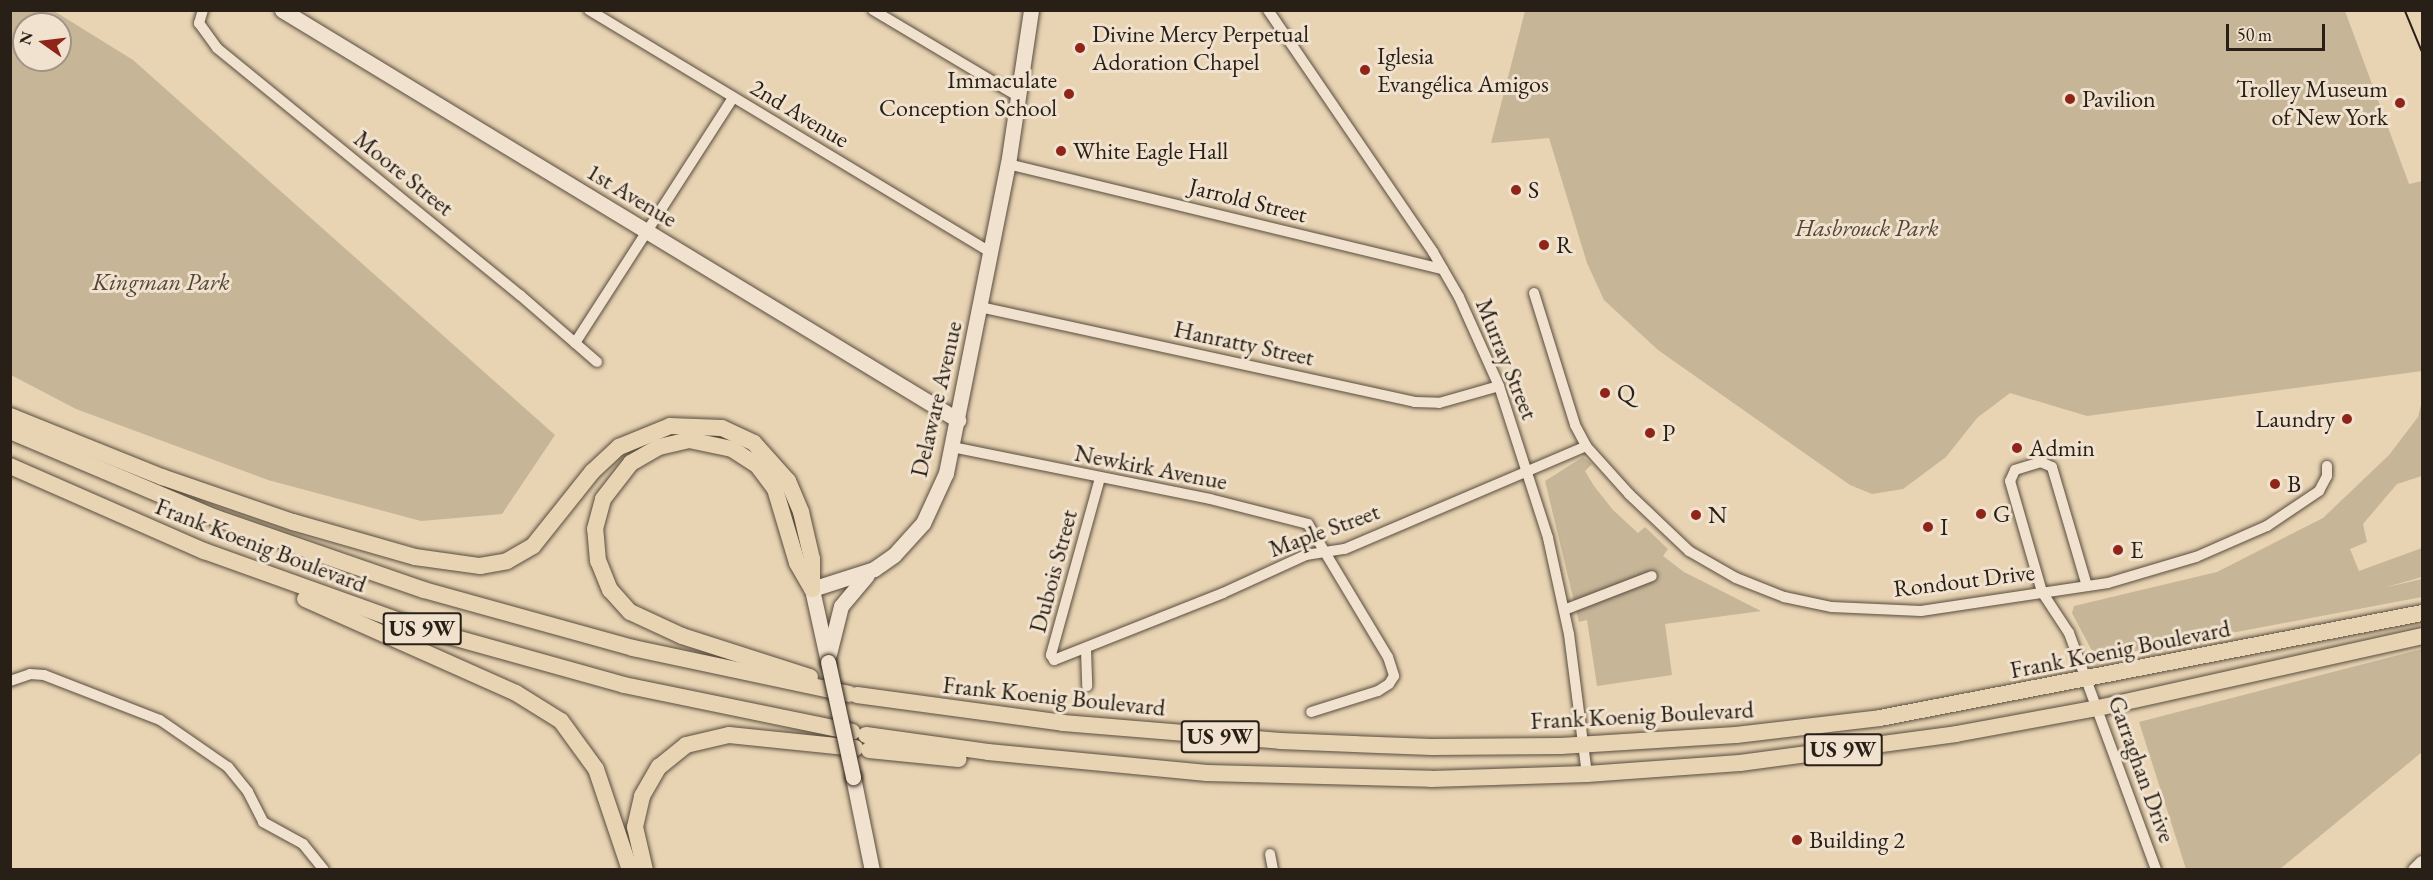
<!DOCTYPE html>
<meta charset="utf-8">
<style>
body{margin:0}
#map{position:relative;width:2433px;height:880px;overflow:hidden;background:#e8d3b3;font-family:"EB Garamond",serif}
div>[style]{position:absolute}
.green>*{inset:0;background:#c7b598}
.roads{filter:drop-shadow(0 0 2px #584d3e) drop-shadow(0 0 2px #584d3e)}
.street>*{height:10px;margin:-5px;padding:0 5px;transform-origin:5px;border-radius:5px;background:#f0e2ce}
.secondary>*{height:15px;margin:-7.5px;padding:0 7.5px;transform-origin:7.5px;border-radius:7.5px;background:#f0e2ce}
.primary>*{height:16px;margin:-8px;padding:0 8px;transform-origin:8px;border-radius:8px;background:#e8d3b3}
.tram>*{height:1.5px;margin:-0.75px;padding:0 0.75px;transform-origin:0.75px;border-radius:0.75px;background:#282017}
.bridges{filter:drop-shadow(0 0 2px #282017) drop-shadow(0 0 2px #282017)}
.secondary-bridge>*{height:15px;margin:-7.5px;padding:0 7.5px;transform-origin:7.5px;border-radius:7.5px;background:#f0e2ce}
.dots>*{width:16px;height:16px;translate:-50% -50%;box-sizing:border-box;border:3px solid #f0e2ce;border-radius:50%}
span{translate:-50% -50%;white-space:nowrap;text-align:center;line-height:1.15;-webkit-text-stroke:6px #f0e2ce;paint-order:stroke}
.shield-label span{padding:2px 4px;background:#f0e2ce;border:2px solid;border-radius:4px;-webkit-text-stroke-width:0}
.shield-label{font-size:22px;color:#282017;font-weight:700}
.poi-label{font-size:24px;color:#282017}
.left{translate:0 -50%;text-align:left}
.right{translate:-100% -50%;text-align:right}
.street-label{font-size:24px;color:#282017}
.park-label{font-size:24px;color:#504537;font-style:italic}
.frame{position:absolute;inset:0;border:12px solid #282017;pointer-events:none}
.north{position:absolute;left:12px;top:12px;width:60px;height:60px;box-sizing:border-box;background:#f0e2ce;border:2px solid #a09485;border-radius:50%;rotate:284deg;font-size:16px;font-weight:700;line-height:24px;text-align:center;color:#282017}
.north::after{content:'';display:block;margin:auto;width:21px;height:27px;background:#8f2418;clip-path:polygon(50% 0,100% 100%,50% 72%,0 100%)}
.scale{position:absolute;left:2226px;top:24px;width:99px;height:27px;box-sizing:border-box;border:3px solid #282017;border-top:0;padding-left:8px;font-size:18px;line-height:21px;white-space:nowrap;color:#282017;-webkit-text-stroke:4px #f0e2ce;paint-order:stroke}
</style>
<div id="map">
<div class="green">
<i style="clip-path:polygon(evenodd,11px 10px,54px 11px,133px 60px,555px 435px,502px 514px,421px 521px,268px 480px,76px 409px,11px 375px,11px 10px,24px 24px,60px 24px,60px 60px,24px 60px,24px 24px)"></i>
<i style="clip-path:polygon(1525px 11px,2345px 11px,2409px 184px,2422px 181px,2422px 371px,2087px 416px,2010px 393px,1977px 418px,1946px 457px,1903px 489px,1872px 494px,1850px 485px,1658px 350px,1604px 300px,1587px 263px,1549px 138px,1491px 143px)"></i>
<i style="clip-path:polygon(2422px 401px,2422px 476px,2397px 484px,2363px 524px,2367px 542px,2350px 549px,2359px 571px,2422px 548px,2422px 577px,2383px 588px,2422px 579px,2422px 597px,2104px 657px,2092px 651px,2072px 613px,2074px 606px,2217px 572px,2323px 518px,2389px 455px,2418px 417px)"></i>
<i style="clip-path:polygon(1583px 457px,1592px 464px,1585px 471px,1594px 486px,1613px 510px,1638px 533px,1645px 527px,1668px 549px,1663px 556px,1684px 572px,1761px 611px,1665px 624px,1672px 675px,1597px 686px,1587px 620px,1579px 622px,1545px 481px)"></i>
<i style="clip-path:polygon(2422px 649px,2422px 752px,2280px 869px,2186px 869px,2139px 722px)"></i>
</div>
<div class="roads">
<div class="street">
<i style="left:203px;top:10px;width:14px;rotate:107deg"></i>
<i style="left:199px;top:23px;width:31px;rotate:54deg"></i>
<i style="left:217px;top:48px;width:391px;rotate:39.2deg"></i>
<i style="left:520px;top:295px;width:102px;rotate:41deg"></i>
<i style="left:589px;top:10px;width:467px;rotate:31.1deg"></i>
<i style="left:873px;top:10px;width:170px;rotate:30.8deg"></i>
<i style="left:1268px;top:10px;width:293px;rotate:55.7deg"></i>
<i style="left:1433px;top:252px;width:52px;rotate:60deg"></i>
<i style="left:1459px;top:297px;width:98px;rotate:65.8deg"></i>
<i style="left:1499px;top:386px;width:160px;rotate:72.1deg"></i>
<i style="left:1548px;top:538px;width:98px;rotate:77.7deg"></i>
<i style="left:1569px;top:634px;width:141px;rotate:82.7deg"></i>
<i style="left:1008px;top:164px;width:447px;rotate:13.6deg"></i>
<i style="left:1534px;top:293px;width:138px;rotate:72.7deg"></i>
<i style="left:1575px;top:425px;width:24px;rotate:62deg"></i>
<i style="left:1586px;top:446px;width:64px;rotate:48.1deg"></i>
<i style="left:1629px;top:494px;width:83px;rotate:43.5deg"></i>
<i style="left:1689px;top:551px;width:54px;rotate:29.9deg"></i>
<i style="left:1736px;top:578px;width:52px;rotate:21.6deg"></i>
<i style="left:1784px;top:597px;width:49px;rotate:11.8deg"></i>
<i style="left:1832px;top:607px;width:89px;rotate:2.6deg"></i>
<i style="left:1921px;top:611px;width:189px;rotate:-8.5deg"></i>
<i style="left:2108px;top:583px;width:92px;rotate:-16.5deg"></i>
<i style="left:2196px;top:557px;width:77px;rotate:-23.6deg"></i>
<i style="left:2267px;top:526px;width:63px;rotate:-33.9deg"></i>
<i style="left:2319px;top:491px;width:17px;rotate:-62deg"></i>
<i style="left:2327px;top:476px;width:10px;rotate:-90deg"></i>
<i style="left:980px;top:307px;width:445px;rotate:12.3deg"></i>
<i style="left:1415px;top:402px;width:24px;rotate:2deg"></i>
<i style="left:1439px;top:403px;width:62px;rotate:-15.8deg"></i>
<i style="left:575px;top:343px;width:292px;rotate:-57.2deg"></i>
<i style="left:952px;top:447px;width:263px;rotate:11.4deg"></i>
<i style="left:1210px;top:499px;width:101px;rotate:14.3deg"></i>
<i style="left:1308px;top:524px;width:155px;rotate:59deg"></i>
<i style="left:1388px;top:657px;width:20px;rotate:72deg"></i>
<i style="left:1394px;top:676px;width:9px;rotate:122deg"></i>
<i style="left:1389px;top:684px;width:13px;rotate:148deg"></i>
<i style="left:1378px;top:691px;width:70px;rotate:162.6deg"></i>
<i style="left:1100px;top:478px;width:184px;rotate:105.5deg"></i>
<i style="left:1051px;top:655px;width:6px;rotate:59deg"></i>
<i style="left:1054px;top:660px;width:182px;rotate:-21.6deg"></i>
<i style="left:1223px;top:593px;width:91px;rotate:-24.6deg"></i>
<i style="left:1306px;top:555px;width:39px;rotate:-9deg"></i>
<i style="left:1345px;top:549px;width:262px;rotate:-23.1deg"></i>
<i style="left:2087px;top:586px;width:124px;rotate:-106.4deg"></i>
<i style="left:2052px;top:467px;width:12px;rotate:-156deg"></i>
<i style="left:2041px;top:462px;width:27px;rotate:163deg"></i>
<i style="left:2015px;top:470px;width:12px;rotate:114deg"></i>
<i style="left:2010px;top:481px;width:116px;rotate:73.9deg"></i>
<i style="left:2042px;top:592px;width:49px;rotate:56.6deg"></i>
<i style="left:2069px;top:633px;width:252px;rotate:69.8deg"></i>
<i style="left:1564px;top:610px;width:94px;rotate:-21.1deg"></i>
<i style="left:1086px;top:650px;width:36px;rotate:88deg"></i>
<i style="left:10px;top:681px;width:21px;rotate:-19deg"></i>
<i style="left:30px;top:674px;width:14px;rotate:4deg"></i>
<i style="left:44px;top:675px;width:124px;rotate:21.2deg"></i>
<i style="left:160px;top:720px;width:83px;rotate:34.7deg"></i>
<i style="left:228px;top:767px;width:32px;rotate:51deg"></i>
<i style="left:248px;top:792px;width:34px;rotate:63deg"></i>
<i style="left:263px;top:822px;width:46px;rotate:28.8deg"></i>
<i style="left:303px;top:844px;width:33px;rotate:51deg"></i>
<i style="left:1270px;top:854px;width:16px;rotate:79deg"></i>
</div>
<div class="secondary">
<i style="left:282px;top:10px;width:791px;rotate:31.24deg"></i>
<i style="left:829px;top:654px;width:49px;rotate:-76deg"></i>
<i style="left:841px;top:606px;width:40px;rotate:-50deg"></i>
<i style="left:828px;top:662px;width:75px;rotate:-102.4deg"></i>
<i style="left:812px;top:589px;width:65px;rotate:-17.9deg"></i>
<i style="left:874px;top:569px;width:24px;rotate:-35deg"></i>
<i style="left:894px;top:555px;width:43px;rotate:-47.8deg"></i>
<i style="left:923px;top:523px;width:55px;rotate:-65.3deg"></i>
<i style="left:946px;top:473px;width:315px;rotate:-78.7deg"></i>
<i style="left:1008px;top:164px;width:156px;rotate:-81.5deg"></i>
<i style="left:853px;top:777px;width:95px;rotate:78.5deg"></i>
<i style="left:2415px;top:870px;width:10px;rotate:-45deg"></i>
</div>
<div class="primary">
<i style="left:10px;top:416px;width:164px;rotate:21.9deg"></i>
<i style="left:162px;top:477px;width:139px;rotate:19deg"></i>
<i style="left:293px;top:522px;width:127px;rotate:16deg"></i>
<i style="left:415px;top:557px;width:66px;rotate:7.9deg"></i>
<i style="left:480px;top:566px;width:27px;rotate:-10deg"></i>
<i style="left:507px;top:561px;width:30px;rotate:-30deg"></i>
<i style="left:533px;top:546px;width:95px;rotate:-51.4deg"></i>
<i style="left:592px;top:472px;width:37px;rotate:-43deg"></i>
<i style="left:619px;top:447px;width:55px;rotate:-22.4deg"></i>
<i style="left:670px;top:426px;width:52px;rotate:2.2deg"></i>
<i style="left:722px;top:428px;width:35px;rotate:25deg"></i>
<i style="left:754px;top:443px;width:51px;rotate:48.2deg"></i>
<i style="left:788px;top:481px;width:34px;rotate:67deg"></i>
<i style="left:801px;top:512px;width:48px;rotate:76.8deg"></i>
<i style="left:812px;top:559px;width:30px;rotate:90deg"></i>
<i style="left:10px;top:431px;width:224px;rotate:22.9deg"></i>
<i style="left:216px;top:518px;width:220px;rotate:19.1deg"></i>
<i style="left:424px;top:590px;width:217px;rotate:15.5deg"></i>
<i style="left:633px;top:648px;width:221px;rotate:12deg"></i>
<i style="left:10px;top:466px;width:212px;rotate:23.7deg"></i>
<i style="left:204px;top:551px;width:222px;rotate:19.7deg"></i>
<i style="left:413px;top:626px;width:219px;rotate:15.6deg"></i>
<i style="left:624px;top:685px;width:233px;rotate:11.6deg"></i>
<i style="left:305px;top:599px;width:231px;rotate:24deg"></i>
<i style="left:516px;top:693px;width:53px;rotate:31.9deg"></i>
<i style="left:561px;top:721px;width:59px;rotate:53.9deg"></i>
<i style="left:596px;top:769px;width:107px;rotate:71.4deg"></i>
<i style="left:810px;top:677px;width:134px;rotate:-162.2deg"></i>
<i style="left:682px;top:636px;width:57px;rotate:-155.2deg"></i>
<i style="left:630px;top:612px;width:30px;rotate:-132deg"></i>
<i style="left:610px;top:590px;width:31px;rotate:-112deg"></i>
<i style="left:598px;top:561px;width:32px;rotate:-95deg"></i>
<i style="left:595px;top:529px;width:31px;rotate:-75deg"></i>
<i style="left:603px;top:499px;width:46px;rotate:-52.1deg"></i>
<i style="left:631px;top:463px;width:32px;rotate:-30deg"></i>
<i style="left:659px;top:447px;width:31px;rotate:-13deg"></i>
<i style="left:689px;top:440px;width:44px;rotate:11.8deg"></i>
<i style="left:732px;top:449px;width:30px;rotate:33deg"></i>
<i style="left:757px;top:465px;width:30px;rotate:53deg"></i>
<i style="left:775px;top:489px;width:77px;rotate:73.4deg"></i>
<i style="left:797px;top:563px;width:30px;rotate:60deg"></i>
<i style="left:857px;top:695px;width:208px;rotate:7.7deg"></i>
<i style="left:1063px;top:723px;width:218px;rotate:4.7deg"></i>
<i style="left:1280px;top:741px;width:152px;rotate:2.3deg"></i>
<i style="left:1432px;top:747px;width:129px;rotate:-0.4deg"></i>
<i style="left:1561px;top:746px;width:175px;rotate:-3.6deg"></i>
<i style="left:1736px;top:735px;width:145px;rotate:-6.7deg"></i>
<i style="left:1880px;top:718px;width:552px;rotate:-10.96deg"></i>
<i style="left:866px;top:735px;width:123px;rotate:7.9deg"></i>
<i style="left:988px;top:752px;width:220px;rotate:5.5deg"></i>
<i style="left:1207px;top:773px;width:224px;rotate:1.5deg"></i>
<i style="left:1431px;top:779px;width:156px;rotate:-1.8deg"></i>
<i style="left:1587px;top:774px;width:153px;rotate:-4.1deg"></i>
<i style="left:1740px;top:763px;width:218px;rotate:-7.6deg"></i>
<i style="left:1956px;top:734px;width:144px;rotate:-10.4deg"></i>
<i style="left:2098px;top:708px;width:332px;rotate:-12.5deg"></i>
<i style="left:869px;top:750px;width:90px;rotate:5.7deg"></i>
<i style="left:645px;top:870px;width:44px;rotate:-103.1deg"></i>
<i style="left:635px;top:827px;width:32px;rotate:-77deg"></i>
<i style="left:642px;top:796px;width:34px;rotate:-60deg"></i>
<i style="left:659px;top:767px;width:35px;rotate:-39deg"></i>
<i style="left:686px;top:745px;width:44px;rotate:-13.1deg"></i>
<i style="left:729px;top:735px;width:127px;rotate:5.9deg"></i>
</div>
</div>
<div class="tram">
<i style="left:2405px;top:10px;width:44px;rotate:67.5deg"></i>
</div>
<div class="bridges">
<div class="secondary-bridge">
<i style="left:828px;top:662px;width:118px;rotate:77.7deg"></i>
</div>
</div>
<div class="dots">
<i style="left:1080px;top:48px;background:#8f2418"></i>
<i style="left:1365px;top:70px;background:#8f2418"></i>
<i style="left:1069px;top:94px;background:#8f2418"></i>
<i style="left:2070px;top:99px;background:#8f2418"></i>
<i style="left:2400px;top:103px;background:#8f2418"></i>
<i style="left:1061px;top:151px;background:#8f2418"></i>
<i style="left:1516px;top:190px;background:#8f2418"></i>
<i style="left:1544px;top:245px;background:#8f2418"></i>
<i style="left:1605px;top:393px;background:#8f2418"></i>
<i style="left:2347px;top:419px;background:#8f2418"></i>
<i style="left:1650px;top:433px;background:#8f2418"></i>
<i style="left:2017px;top:448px;background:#8f2418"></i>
<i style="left:2275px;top:484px;background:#8f2418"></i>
<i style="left:1981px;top:514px;background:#8f2418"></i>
<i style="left:1696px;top:515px;background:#8f2418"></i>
<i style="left:1928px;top:527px;background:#8f2418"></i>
<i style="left:2118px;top:550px;background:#8f2418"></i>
<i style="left:1797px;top:840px;background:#8f2418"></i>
</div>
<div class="shield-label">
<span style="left:422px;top:629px">US 9W</span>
<span style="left:1220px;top:737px">US 9W</span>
<span style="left:1843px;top:750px">US 9W</span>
</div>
<div class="poi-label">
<span class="left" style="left:1092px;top:48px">Divine Mercy Perpetual<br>Adoration Chapel</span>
<span class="left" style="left:1377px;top:70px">Iglesia<br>Evangélica Amigos</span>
<span class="right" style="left:1057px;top:94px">Immaculate<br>Conception School</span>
<span class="right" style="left:2388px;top:103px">Trolley Museum<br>of New York</span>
<span class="left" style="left:2082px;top:99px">Pavilion</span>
<span class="left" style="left:1073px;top:151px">White Eagle Hall</span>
<span class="left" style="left:1528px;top:190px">S</span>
<span class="left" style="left:1556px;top:245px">R</span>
<span class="left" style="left:1617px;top:393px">Q</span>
<span class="right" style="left:2335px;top:419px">Laundry</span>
<span class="left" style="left:1662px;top:433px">P</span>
<span class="left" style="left:2029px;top:448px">Admin</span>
<span class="left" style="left:2287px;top:484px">B</span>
<span class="left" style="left:1993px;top:514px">G</span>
<span class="left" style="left:1708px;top:515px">N</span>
<span class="left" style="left:1940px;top:527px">I</span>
<span class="left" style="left:2130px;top:550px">E</span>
<span class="left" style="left:1809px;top:840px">Building 2</span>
</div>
<div class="street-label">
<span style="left:800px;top:113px;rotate:31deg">2nd Avenue</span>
<span style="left:404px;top:173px;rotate:39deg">Moore Street</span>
<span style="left:632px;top:195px;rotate:31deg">1st Avenue</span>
<span style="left:1248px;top:200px;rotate:14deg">Jarrold Street</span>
<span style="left:1244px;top:343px;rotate:12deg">Hanratty Street</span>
<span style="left:1507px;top:359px;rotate:68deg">Murray Street</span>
<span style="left:936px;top:399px;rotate:-77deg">Delaware Avenue</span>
<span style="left:1151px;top:467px;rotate:11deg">Newkirk Avenue</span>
<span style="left:1324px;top:530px;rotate:-20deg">Maple Street</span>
<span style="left:261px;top:545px;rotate:21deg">Frank Koenig Boulevard</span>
<span style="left:1053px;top:571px;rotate:-75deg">Dubois Street</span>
<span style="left:1964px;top:580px;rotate:-7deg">Rondout Drive</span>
<span style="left:2120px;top:649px;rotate:-11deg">Frank Koenig Boulevard</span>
<span style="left:1054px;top:696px;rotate:6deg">Frank Koenig Boulevard</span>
<span style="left:1642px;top:715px;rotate:-3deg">Frank Koenig Boulevard</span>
<span style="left:2142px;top:769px;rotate:70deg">Garraghan Drive</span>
</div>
<div class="park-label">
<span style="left:1867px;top:228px">Hasbrouck Park</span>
<span style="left:161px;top:282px">Kingman Park</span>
</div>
<div class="frame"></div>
<div class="north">N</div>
<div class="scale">50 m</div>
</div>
